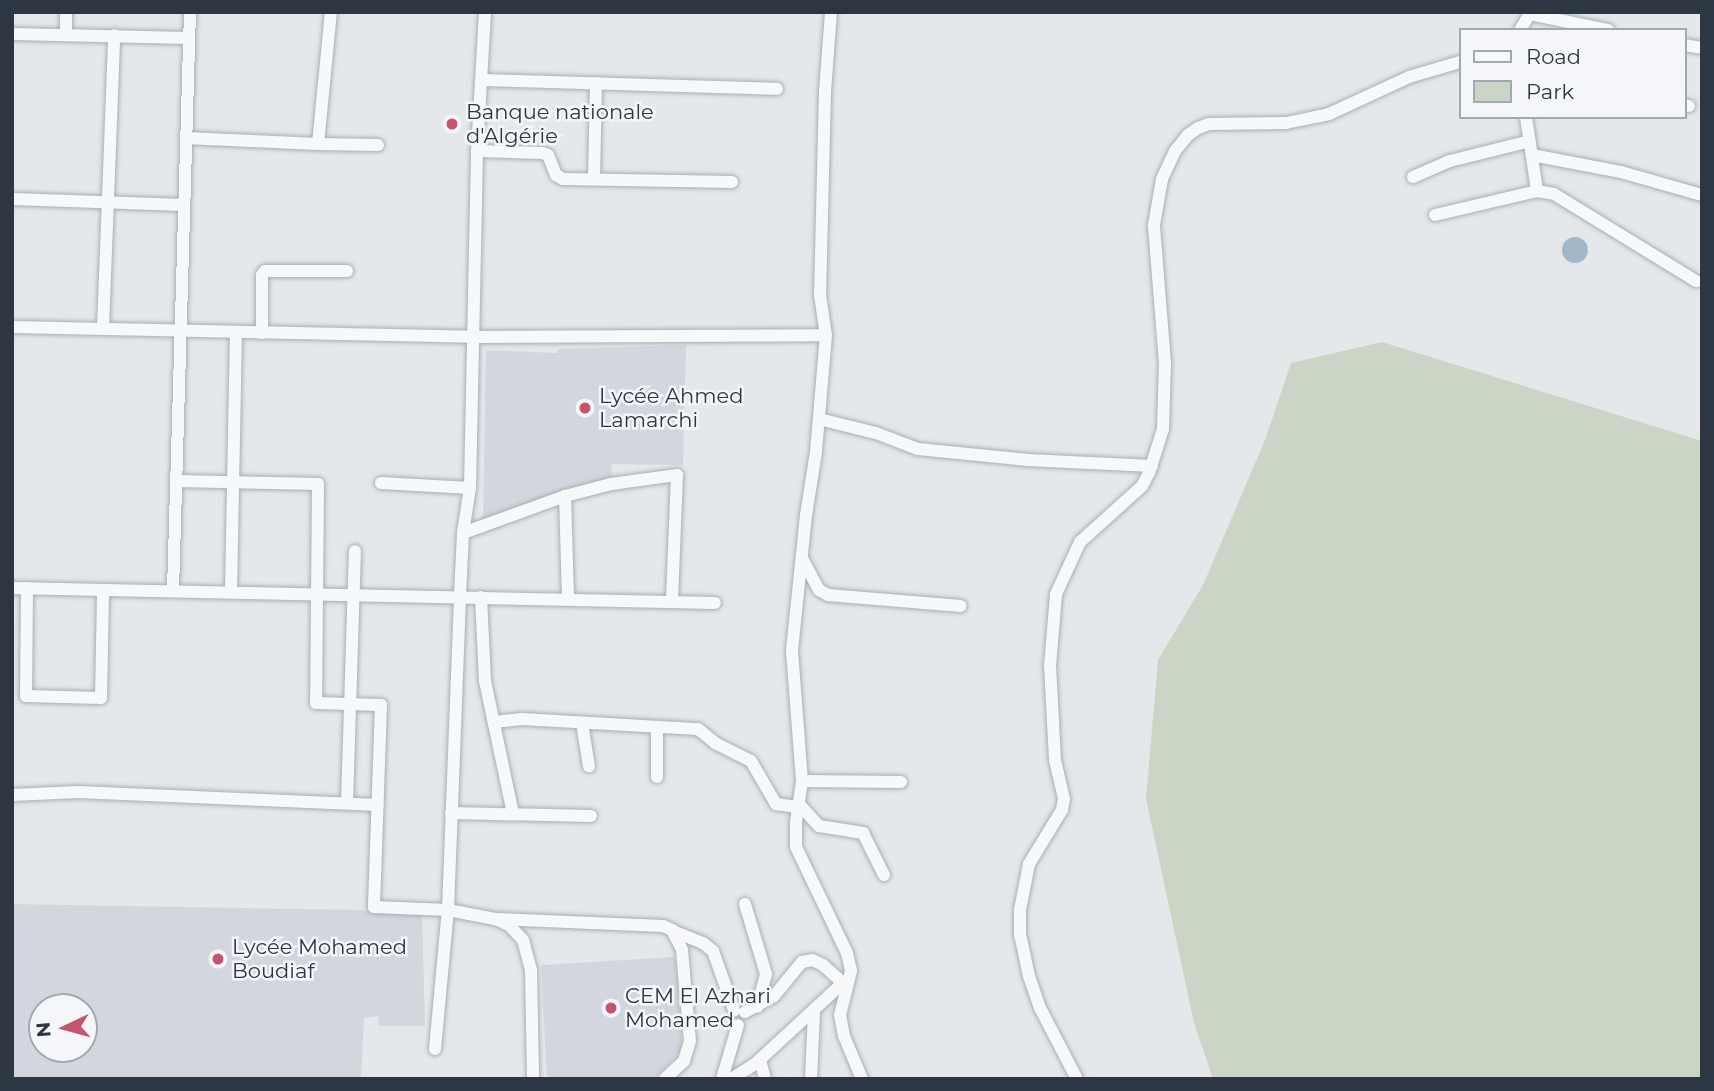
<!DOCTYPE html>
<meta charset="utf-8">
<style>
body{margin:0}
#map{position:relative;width:1714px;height:1091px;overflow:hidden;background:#e4e8eb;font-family:Montserrat,sans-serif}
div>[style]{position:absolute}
.built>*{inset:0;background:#d3d7dd}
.green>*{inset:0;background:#cbd5c6}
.water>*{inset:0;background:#a2b7c8}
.round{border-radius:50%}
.roads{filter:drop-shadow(0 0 2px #a9afb5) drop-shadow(0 0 2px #a9afb5)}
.street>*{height:12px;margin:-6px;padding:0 6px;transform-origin:6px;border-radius:6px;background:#f7f8fa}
.dots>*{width:19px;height:19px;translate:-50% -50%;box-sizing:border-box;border:4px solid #f4f6f9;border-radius:50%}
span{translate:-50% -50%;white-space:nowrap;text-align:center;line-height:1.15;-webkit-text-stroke:5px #f4f6f9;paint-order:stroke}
.poi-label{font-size:21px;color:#2d3643}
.left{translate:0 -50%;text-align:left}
.frame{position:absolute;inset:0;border:14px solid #2d3643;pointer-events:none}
.legend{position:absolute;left:1459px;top:28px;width:228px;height:91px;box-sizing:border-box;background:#f4f6f9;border:2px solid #a4a9b0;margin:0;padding:9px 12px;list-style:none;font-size:21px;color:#2d3643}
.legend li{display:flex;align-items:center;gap:14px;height:35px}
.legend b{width:35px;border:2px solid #a4a9b0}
.north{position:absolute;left:28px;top:993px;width:70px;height:70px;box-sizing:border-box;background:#f4f6f9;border:2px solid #a4a9b0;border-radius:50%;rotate:265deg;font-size:19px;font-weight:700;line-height:28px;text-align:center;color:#2d3643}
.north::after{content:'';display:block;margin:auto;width:24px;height:32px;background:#c7536c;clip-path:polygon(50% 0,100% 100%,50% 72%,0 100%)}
</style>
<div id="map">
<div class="built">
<i style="clip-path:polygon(686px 345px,683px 465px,611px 464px,612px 477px,483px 520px,486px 350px,557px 353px,558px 349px)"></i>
<i style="clip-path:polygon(evenodd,12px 904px,422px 911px,425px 1026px,379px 1026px,378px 1016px,364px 1018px,361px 1079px,12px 1079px,12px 904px,42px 1007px,84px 1007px,84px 1049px,42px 1049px,42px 1007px)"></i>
<i style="clip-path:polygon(675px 957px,682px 1050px,654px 1079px,547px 1079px,541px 965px)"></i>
</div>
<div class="green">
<i style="clip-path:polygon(1382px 342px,1702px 441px,1702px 1079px,1213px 1079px,1194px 1023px,1146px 799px,1158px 660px,1203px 585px,1265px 440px,1291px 363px)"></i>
</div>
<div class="water">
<i class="round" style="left:1562px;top:237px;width:26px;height:26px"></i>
</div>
<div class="roads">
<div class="street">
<i style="left:831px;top:12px;width:80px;rotate:94.3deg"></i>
<i style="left:825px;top:92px;width:203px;rotate:91.4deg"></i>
<i style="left:820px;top:295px;width:40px;rotate:81.5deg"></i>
<i style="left:826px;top:335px;width:117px;rotate:94.9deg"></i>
<i style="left:816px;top:452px;width:64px;rotate:99deg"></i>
<i style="left:806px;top:515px;width:137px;rotate:95.9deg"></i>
<i style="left:792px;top:651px;width:130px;rotate:85.6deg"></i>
<i style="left:802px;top:781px;width:41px;rotate:98.3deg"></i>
<i style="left:796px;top:822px;width:25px;rotate:90deg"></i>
<i style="left:796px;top:847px;width:118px;rotate:64.3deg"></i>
<i style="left:847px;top:953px;width:18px;rotate:77deg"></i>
<i style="left:851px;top:971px;width:45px;rotate:104deg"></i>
<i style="left:840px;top:1015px;width:21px;rotate:79deg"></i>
<i style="left:844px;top:1036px;width:47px;rotate:67.3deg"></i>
<i style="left:1530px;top:14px;width:80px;rotate:11.6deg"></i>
<i style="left:1520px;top:30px;width:21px;rotate:-59deg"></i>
<i style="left:12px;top:34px;width:176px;rotate:1.3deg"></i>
<i style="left:66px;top:35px;width:23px;rotate:-90deg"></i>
<i style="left:1684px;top:45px;width:18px;rotate:9deg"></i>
<i style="left:481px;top:80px;width:296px;rotate:1.7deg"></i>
<i style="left:1684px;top:105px;width:5px;rotate:11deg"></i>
<i style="left:1526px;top:117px;width:75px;rotate:81.5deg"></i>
<i style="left:186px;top:138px;width:132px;rotate:2.6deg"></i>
<i style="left:318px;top:144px;width:133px;rotate:-84.4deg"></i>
<i style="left:318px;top:144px;width:60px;rotate:1deg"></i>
<i style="left:477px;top:151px;width:65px;rotate:1.8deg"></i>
<i style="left:542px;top:153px;width:6px;rotate:18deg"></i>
<i style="left:548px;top:155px;width:22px;rotate:68deg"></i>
<i style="left:556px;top:175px;width:8px;rotate:30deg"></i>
<i style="left:563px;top:179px;width:169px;rotate:1deg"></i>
<i style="left:1532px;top:155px;width:91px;rotate:10.8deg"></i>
<i style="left:1621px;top:172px;width:84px;rotate:15.9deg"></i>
<i style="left:1413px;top:177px;width:40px;rotate:-23.4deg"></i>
<i style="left:1450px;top:161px;width:82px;rotate:-14deg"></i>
<i style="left:594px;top:179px;width:96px;rotate:-88.8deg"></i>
<i style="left:12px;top:199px;width:172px;rotate:2deg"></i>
<i style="left:1435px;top:215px;width:105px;rotate:-13.2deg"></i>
<i style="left:1537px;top:191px;width:17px;rotate:10deg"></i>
<i style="left:1554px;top:194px;width:167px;rotate:31.5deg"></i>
<i style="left:12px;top:327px;width:461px;rotate:1.2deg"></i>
<i style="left:473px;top:337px;width:353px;rotate:-0.3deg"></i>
<i style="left:103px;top:328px;width:293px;rotate:-87.8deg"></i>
<i style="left:262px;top:333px;width:58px;rotate:-90deg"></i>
<i style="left:262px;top:275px;width:5px;rotate:-53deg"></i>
<i style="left:265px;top:271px;width:82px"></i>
<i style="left:819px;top:419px;width:59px;rotate:13.8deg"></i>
<i style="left:876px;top:433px;width:45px;rotate:20.9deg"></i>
<i style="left:918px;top:449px;width:111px;rotate:5.7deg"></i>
<i style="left:1028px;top:460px;width:124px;rotate:2.8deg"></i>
<i style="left:176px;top:481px;width:142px;rotate:1.2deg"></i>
<i style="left:318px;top:484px;width:219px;rotate:90.5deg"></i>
<i style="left:316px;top:703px;width:65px;rotate:1.8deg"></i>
<i style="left:381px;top:705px;width:202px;rotate:92deg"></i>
<i style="left:374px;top:907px;width:74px;rotate:2.3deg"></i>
<i style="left:448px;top:910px;width:48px;rotate:10.8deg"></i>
<i style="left:495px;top:919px;width:15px;rotate:23deg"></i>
<i style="left:509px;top:925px;width:21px;rotate:47deg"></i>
<i style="left:523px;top:940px;width:31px;rotate:75deg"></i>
<i style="left:531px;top:970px;width:109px;rotate:88.9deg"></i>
<i style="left:381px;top:483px;width:89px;rotate:3.2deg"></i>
<i style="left:565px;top:496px;width:103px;rotate:88.3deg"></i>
<i style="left:463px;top:533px;width:109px;rotate:-19.9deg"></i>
<i style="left:565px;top:496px;width:48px;rotate:-14.6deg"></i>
<i style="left:611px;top:484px;width:67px;rotate:-7.8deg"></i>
<i style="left:677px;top:475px;width:126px;rotate:92.3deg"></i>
<i style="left:803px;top:560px;width:34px;rotate:62deg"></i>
<i style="left:819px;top:590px;width:10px;rotate:29deg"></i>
<i style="left:828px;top:595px;width:133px;rotate:4.7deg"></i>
<i style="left:12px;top:588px;width:703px;rotate:1.22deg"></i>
<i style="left:27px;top:588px;width:108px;rotate:90.5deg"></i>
<i style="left:26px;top:696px;width:75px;rotate:1.5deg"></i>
<i style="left:101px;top:698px;width:108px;rotate:-88.9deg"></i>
<i style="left:173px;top:591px;width:579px;rotate:-88.32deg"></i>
<i style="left:231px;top:592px;width:260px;rotate:-88.9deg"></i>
<i style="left:481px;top:597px;width:84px;rotate:87.3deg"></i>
<i style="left:485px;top:681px;width:136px;rotate:78.1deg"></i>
<i style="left:494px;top:722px;width:28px;rotate:-6deg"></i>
<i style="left:522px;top:719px;width:176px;rotate:3.3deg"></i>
<i style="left:698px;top:729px;width:22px;rotate:39deg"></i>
<i style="left:715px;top:743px;width:40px;rotate:26.6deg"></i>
<i style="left:751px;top:761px;width:50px;rotate:59.8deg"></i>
<i style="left:776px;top:804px;width:22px;rotate:8deg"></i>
<i style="left:582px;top:723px;width:44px;rotate:80.8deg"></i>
<i style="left:657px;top:727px;width:50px;rotate:90deg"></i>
<i style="left:802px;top:781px;width:99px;rotate:0.6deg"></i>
<i style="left:12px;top:795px;width:66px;rotate:-2.6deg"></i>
<i style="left:78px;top:792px;width:300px;rotate:2.5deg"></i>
<i style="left:347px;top:803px;width:252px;rotate:-88.2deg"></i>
<i style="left:799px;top:804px;width:30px;rotate:48deg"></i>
<i style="left:819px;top:826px;width:45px;rotate:9deg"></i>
<i style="left:863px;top:833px;width:47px;rotate:63.4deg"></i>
<i style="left:451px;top:813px;width:140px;rotate:1.2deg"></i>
<i style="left:745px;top:904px;width:73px;rotate:73.3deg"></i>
<i style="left:766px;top:974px;width:34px;rotate:105deg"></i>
<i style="left:498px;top:919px;width:165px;rotate:2.4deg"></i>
<i style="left:663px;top:926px;width:10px;rotate:24deg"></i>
<i style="left:672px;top:930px;width:22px;rotate:63deg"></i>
<i style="left:682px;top:950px;width:91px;rotate:85deg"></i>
<i style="left:690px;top:1041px;width:21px;rotate:107deg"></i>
<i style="left:684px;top:1061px;width:26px;rotate:137deg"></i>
<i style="left:673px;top:931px;width:32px;rotate:22deg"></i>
<i style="left:703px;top:943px;width:13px;rotate:39deg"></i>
<i style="left:713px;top:951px;width:63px;rotate:70.4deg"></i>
<i style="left:745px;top:1012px;width:33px;rotate:-29deg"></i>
<i style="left:774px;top:996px;width:44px;rotate:-50.5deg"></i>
<i style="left:802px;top:962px;width:10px;rotate:-11deg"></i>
<i style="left:812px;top:960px;width:12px;rotate:24deg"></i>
<i style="left:823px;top:965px;width:27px;rotate:42deg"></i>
<i style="left:435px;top:1049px;width:140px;rotate:-84.7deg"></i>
<i style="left:448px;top:910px;width:314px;rotate:-87.8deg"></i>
<i style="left:460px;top:596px;width:63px;rotate:-87.3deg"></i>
<i style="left:463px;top:533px;width:46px;rotate:-81.2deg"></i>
<i style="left:470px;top:488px;width:337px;rotate:-88.8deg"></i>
<i style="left:477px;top:151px;width:139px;rotate:-86.7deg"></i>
<i style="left:760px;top:1060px;width:20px;rotate:75deg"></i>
<i style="left:722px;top:1079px;width:56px;rotate:-73.5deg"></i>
<i style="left:731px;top:1079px;width:28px;rotate:-32deg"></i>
<i style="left:755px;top:1064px;width:121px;rotate:-42.7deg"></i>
<i style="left:811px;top:1079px;width:67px;rotate:-87.4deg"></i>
<i style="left:1077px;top:1079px;width:80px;rotate:-117.5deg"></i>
<i style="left:1040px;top:1008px;width:34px;rotate:-109deg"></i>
<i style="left:1029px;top:976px;width:43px;rotate:-102.1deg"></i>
<i style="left:1020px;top:934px;width:24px;rotate:-90deg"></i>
<i style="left:1020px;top:910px;width:47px;rotate:-78.9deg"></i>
<i style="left:1029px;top:864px;width:63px;rotate:-58.6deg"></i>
<i style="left:1062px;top:810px;width:11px;rotate:-80deg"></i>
<i style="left:1064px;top:799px;width:40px;rotate:-103deg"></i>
<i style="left:1055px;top:760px;width:94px;rotate:-93deg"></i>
<i style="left:1050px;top:666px;width:72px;rotate:-85.2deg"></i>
<i style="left:1056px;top:594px;width:57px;rotate:-65.2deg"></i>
<i style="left:1080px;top:542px;width:84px;rotate:-42.1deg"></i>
<i style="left:1142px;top:486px;width:15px;rotate:-62deg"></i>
<i style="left:1149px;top:473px;width:46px;rotate:-72.3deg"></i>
<i style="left:1163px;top:429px;width:66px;rotate:-88.3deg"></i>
<i style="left:1165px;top:363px;width:138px;rotate:-94.6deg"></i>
<i style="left:1154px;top:225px;width:47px;rotate:-80.1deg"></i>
<i style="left:1162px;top:179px;width:31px;rotate:-65deg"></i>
<i style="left:1175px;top:151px;width:21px;rotate:-51deg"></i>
<i style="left:1188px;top:135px;width:12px;rotate:-35deg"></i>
<i style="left:1198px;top:128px;width:12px;rotate:-20deg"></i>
<i style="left:1209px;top:124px;width:77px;rotate:-0.7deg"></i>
<i style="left:1286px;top:123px;width:44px;rotate:-11.8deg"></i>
<i style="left:1329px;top:114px;width:88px;rotate:-24.8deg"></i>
<i style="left:1409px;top:77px;width:53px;rotate:-16.4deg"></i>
</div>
</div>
<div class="dots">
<i style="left:452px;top:124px;background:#c7536c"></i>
<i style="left:585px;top:408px;background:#c7536c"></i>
<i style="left:218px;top:959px;background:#c7536c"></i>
<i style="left:611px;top:1008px;background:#c7536c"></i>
</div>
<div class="poi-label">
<span class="left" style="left:466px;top:124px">Banque nationale<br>d'Algérie</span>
<span class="left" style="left:599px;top:408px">Lycée Ahmed<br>Lamarchi</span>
<span class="left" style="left:232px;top:959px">Lycée Mohamed<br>Boudiaf</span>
<span class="left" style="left:625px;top:1008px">CEM El Azhari<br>Mohamed</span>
</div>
<div class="frame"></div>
<ul class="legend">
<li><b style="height:9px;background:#f7f8fa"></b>Road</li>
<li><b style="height:19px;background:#cbd5c6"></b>Park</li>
</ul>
<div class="north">N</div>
</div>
